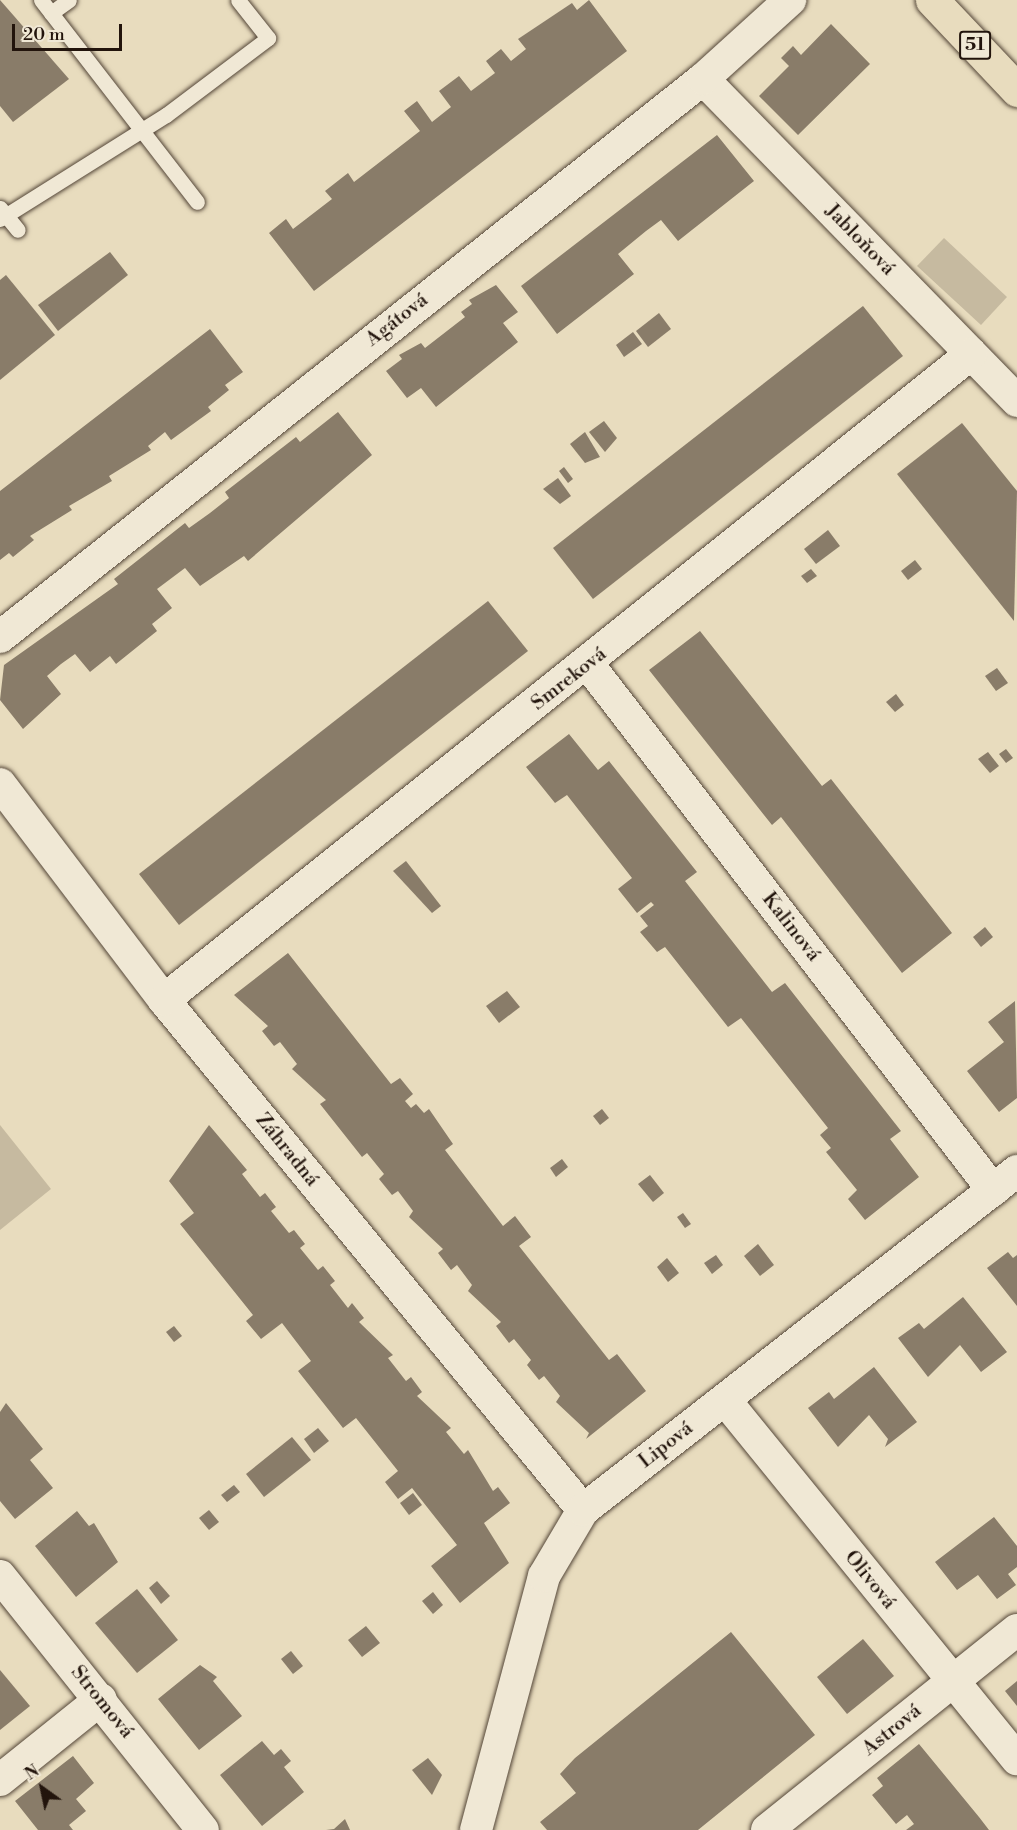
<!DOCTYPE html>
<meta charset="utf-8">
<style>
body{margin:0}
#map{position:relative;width:1017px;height:1830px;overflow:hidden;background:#e8dcbe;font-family:"Libre Bodoni",serif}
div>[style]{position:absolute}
.green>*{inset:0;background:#c6baa0}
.building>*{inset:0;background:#897c69}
.roads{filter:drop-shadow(0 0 2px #544638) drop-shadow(0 0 2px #544638)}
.service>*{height:15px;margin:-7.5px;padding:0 7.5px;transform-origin:7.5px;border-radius:7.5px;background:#f0e8d5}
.minor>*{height:32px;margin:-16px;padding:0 16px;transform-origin:16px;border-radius:16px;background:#f0e8d5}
.primary>*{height:33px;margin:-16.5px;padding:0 16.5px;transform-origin:16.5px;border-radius:16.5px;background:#e8dcbe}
span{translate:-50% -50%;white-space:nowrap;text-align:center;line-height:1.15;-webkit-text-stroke:4.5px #f0e8d5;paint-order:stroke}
.shield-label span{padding:2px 4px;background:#f0e8d5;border:2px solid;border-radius:4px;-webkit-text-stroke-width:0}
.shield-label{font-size:18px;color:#22140c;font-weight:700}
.street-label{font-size:20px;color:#22140c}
.north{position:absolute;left:12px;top:1758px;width:60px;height:60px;-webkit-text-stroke:4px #f0e8d5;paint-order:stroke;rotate:327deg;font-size:16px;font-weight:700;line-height:24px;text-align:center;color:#22140c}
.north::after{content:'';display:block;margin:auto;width:21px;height:27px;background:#22140c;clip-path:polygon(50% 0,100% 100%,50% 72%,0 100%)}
.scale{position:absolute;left:12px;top:24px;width:110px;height:27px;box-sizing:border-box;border:3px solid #22140c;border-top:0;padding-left:8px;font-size:18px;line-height:21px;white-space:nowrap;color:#22140c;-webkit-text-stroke:4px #f0e8d5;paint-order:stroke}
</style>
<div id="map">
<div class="green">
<i style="clip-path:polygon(944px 238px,1007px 297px,981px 325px,917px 266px)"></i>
<i style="clip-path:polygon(0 1125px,51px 1189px,0 1230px)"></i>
</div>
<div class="building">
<i style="clip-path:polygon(0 0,69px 79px,13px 122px,0 106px)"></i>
<i style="clip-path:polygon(589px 0,627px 51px,314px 291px,269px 233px,286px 219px,293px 229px,332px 199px,325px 191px,348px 173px,354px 182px,420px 131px,404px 111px,417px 101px,432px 122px,451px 107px,439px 91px,459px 76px,471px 91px,495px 73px,486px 61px,501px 49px,511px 61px,526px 49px,518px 39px,572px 3px,577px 10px)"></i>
<i style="clip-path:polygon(831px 24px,870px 64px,798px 135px,759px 96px,789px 66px,781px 58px,793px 46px,801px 55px)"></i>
<i style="clip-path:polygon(717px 135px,754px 181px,678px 241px,661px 220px,646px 231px,618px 254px,634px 274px,557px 334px,521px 286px)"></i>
<i style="clip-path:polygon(110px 252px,128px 275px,58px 331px,38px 305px)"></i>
<i style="clip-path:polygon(6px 275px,55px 335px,0 380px,0 280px)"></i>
<i style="clip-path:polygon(496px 285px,518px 312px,503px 323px,518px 342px,436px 407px,421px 388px,407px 398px,386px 371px,402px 359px,399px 355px,421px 343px,425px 348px,465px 317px,461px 312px,472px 304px,469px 300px)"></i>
<i style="clip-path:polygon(863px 306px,903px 356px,593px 599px,553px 548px)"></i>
<i style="clip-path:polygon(659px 313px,671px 329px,648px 347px,636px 331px)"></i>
<i style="clip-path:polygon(210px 329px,243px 372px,225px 385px,229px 390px,208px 407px,211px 411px,171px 440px,165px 432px,148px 446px,151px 450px,109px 476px,112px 481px,69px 506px,72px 510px,30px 536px,34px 540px,13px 557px,9px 553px,0 560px,0 491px)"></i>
<i style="clip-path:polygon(633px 332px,642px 344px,624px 357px,616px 345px)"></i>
<i style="clip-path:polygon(338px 412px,372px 455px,248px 561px,244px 556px,200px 586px,185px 568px,157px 589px,172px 608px,152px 624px,157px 631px,116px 664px,110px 656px,90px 672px,75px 654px,61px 664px,47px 676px,61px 694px,23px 729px,0 700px,4px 665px,118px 584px,114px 579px,185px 523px,189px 528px,210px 513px,229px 498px,225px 492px,296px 437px,300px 442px)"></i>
<i style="clip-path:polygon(604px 421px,617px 438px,605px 452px,589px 432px)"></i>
<i style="clip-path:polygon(962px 423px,1017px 491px,1014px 621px,897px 474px)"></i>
<i style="clip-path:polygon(585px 432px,600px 457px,585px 463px,570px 444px)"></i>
<i style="clip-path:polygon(564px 467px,573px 479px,568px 483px,559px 471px)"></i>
<i style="clip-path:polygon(558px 478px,571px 496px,560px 504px,543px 489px)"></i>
<i style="clip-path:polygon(828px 530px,840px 546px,816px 564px,804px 549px)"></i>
<i style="clip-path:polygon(915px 560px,922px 569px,908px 580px,901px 571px)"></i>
<i style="clip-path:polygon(811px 569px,817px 576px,807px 583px,801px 576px)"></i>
<i style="clip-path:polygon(488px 601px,528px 651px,179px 925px,139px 874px)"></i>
<i style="clip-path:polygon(700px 631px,822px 786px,831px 779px,952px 933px,902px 973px,781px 817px,772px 825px,649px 670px)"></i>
<i style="clip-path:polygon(997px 668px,1008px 683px,996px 691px,985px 676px)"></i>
<i style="clip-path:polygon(896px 694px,904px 705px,895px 712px,886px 702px)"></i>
<i style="clip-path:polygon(569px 734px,598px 770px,609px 761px,697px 872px,685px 881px,772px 992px,785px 983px,901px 1131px,890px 1139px,919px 1177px,865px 1220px,848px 1199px,857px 1190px,826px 1152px,831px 1148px,820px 1135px,828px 1128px,741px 1018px,728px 1027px,665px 947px,657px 952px,640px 932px,648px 926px,640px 916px,654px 905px,651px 902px,637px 913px,618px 889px,632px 878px,567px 795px,555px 803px,526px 767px)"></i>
<i style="clip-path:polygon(1006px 749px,1013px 758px,1006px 763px,999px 754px)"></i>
<i style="clip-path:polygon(988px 752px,999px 766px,990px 773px,978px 759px)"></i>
<i style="clip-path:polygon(406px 861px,441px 906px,432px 913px,393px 871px)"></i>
<i style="clip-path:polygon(985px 927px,993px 937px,981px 947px,973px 937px)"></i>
<i style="clip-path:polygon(288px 953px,391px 1084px,400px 1078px,413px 1094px,405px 1101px,411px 1108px,416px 1104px,424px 1113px,429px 1109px,453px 1144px,445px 1150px,503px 1226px,515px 1216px,531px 1237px,519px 1246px,609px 1360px,617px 1354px,646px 1391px,586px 1439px,589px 1433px,556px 1402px,560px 1396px,544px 1376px,539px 1380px,527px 1365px,531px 1360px,514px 1339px,509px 1343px,496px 1326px,501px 1322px,468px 1291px,472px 1285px,457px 1265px,451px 1270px,438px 1253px,443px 1249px,409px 1217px,413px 1211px,398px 1191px,392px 1195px,379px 1179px,384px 1174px,367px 1153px,362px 1157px,320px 1104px,326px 1100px,292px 1069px,297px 1064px,280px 1042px,274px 1046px,262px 1031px,268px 1026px,234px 995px)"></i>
<i style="clip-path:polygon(507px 991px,520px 1007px,499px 1023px,486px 1006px)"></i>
<i style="clip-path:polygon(1015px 1001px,1017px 1098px,999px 1112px,967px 1071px,1004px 1042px,988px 1022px)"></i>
<i style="clip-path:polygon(602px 1109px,609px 1118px,600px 1125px,593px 1116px)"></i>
<i style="clip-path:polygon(209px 1125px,247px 1170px,242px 1174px,260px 1197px,265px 1193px,276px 1207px,271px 1211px,289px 1233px,294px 1230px,305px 1244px,300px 1248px,318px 1270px,323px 1266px,335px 1281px,330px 1285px,348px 1308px,352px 1303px,364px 1318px,359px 1322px,393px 1355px,388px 1358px,406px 1381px,411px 1377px,422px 1392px,417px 1396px,451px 1428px,446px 1432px,464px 1454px,468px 1450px,493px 1491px,498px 1487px,510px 1503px,484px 1523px,509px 1563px,460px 1603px,431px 1566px,457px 1545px,412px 1488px,398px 1499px,385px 1482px,398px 1471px,356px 1418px,343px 1428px,298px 1371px,311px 1361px,282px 1323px,261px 1339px,246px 1321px,253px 1315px,180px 1224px,194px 1213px,169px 1181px)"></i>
<i style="clip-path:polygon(562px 1159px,568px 1167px,556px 1177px,550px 1168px)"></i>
<i style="clip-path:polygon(650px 1175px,664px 1193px,653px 1202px,638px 1184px)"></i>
<i style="clip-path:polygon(683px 1213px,691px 1224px,685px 1228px,677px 1217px)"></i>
<i style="clip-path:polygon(758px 1244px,774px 1265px,760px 1276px,744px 1256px)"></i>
<i style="clip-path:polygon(1008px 1252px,1013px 1258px,1017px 1255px,1017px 1306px,987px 1268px)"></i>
<i style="clip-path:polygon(716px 1255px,723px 1265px,712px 1274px,704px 1263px)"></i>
<i style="clip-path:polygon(667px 1258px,679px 1273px,668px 1282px,657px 1267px)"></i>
<i style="clip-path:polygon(963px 1297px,1007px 1352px,981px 1372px,960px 1345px,928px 1377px,898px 1338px,919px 1323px,924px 1329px)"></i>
<i style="clip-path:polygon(174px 1326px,182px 1336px,174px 1342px,166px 1332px)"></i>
<i style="clip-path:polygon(874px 1367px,917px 1422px,885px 1447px,888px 1439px,869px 1415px,838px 1447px,808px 1408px,829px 1392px,834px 1399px)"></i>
<i style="clip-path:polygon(6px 1403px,43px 1449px,30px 1460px,53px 1488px,15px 1519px,0 1501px,0 1412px)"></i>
<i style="clip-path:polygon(318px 1428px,329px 1441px,314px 1453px,304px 1439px)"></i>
<i style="clip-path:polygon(292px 1437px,311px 1460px,264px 1497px,246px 1474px)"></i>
<i style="clip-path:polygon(234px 1485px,240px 1492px,227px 1502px,221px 1495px)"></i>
<i style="clip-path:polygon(413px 1493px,422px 1505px,409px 1515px,400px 1503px)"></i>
<i style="clip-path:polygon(209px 1510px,219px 1522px,209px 1530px,199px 1518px)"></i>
<i style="clip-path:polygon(77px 1511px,89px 1526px,94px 1523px,118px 1562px,76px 1597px,35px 1546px)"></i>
<i style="clip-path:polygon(994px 1517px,1017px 1546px,1017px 1567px,1008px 1574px,1016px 1585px,997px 1599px,978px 1575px,957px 1590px,935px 1562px)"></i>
<i style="clip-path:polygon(157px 1581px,170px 1596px,161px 1604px,149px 1588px)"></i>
<i style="clip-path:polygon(137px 1589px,178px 1640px,137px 1673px,95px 1623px)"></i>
<i style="clip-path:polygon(433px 1592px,443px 1605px,433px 1614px,422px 1601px)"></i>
<i style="clip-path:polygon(366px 1626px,380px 1643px,362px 1657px,348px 1640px)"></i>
<i style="clip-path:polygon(731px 1632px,815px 1735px,698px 1830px,547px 1830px,540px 1822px,576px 1793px,560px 1774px,575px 1758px)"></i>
<i style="clip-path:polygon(863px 1639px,894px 1676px,847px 1714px,817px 1677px)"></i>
<i style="clip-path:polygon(291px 1651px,303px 1666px,293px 1674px,281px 1659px)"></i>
<i style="clip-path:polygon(200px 1665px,217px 1677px,213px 1681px,242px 1716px,199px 1750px,158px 1699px)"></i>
<i style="clip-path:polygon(0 1670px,30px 1706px,0 1730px)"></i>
<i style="clip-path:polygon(1017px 1681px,1017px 1706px,1005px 1691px)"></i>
<i style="clip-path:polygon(262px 1741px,274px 1755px,281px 1749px,291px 1761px,284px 1767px,304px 1792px,262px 1826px,220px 1775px)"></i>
<i style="clip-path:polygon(919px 1744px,979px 1817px,989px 1830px,906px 1830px,914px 1824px,907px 1815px,896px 1824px,872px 1795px,883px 1786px,877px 1778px)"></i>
<i style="clip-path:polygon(73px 1756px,94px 1783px,76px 1799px,86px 1811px,69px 1825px,73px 1830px,38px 1830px,15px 1801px)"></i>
<i style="clip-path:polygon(428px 1758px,442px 1775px,432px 1795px,412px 1770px)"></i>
<i style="clip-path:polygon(345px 1819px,350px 1830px,326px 1830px,334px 1829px)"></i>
</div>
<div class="roads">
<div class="service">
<i style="left:41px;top:0;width:255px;rotate:52.3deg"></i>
<i style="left:51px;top:13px;width:22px;rotate:-36deg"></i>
<i style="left:0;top:208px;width:28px;rotate:51deg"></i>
<i style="left:0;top:219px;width:196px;rotate:-32.1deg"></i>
<i style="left:166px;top:115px;width:128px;rotate:-37deg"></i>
<i style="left:268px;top:38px;width:48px;rotate:-128.3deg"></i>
</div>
<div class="minor">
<i style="left:703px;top:79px;width:450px;rotate:45.7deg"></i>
<i style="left:0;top:637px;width:898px;rotate:-38.44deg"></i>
<i style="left:703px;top:79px;width:118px;rotate:-42.2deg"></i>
<i style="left:588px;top:664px;width:664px;rotate:52.41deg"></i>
<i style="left:0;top:784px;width:271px;rotate:52.8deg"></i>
<i style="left:164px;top:1000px;width:660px;rotate:50.59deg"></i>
<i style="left:164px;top:1000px;width:1034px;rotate:-38.68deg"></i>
<i style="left:725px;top:1400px;width:463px;rotate:50.9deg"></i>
<i style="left:0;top:1576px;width:325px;rotate:51.4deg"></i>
<i style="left:0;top:1780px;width:129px;rotate:-38.7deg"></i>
<i style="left:476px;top:1830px;width:263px;rotate:-75deg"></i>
<i style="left:544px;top:1576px;width:77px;rotate:-59.4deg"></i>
<i style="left:583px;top:1510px;width:551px;rotate:-37.99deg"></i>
<i style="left:767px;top:1830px;width:320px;rotate:-38.7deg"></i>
</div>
<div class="primary">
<i style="left:932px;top:0;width:124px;rotate:46.6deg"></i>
</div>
</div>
<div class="shield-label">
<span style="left:975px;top:45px">51</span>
</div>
<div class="street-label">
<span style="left:860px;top:240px;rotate:46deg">Jabloňová</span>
<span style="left:397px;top:320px;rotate:-38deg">Agátová</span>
<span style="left:569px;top:679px;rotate:-38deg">Smreková</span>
<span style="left:791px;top:927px;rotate:52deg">Kalinová</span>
<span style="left:287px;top:1150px;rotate:51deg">Záhradná</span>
<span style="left:666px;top:1445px;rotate:-38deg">Lipová</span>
<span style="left:870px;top:1580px;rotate:51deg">Olivová</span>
<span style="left:102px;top:1702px;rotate:51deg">Stromová</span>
<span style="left:892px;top:1730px;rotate:-39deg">Astrová</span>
</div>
<div class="north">N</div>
<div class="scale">20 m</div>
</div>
